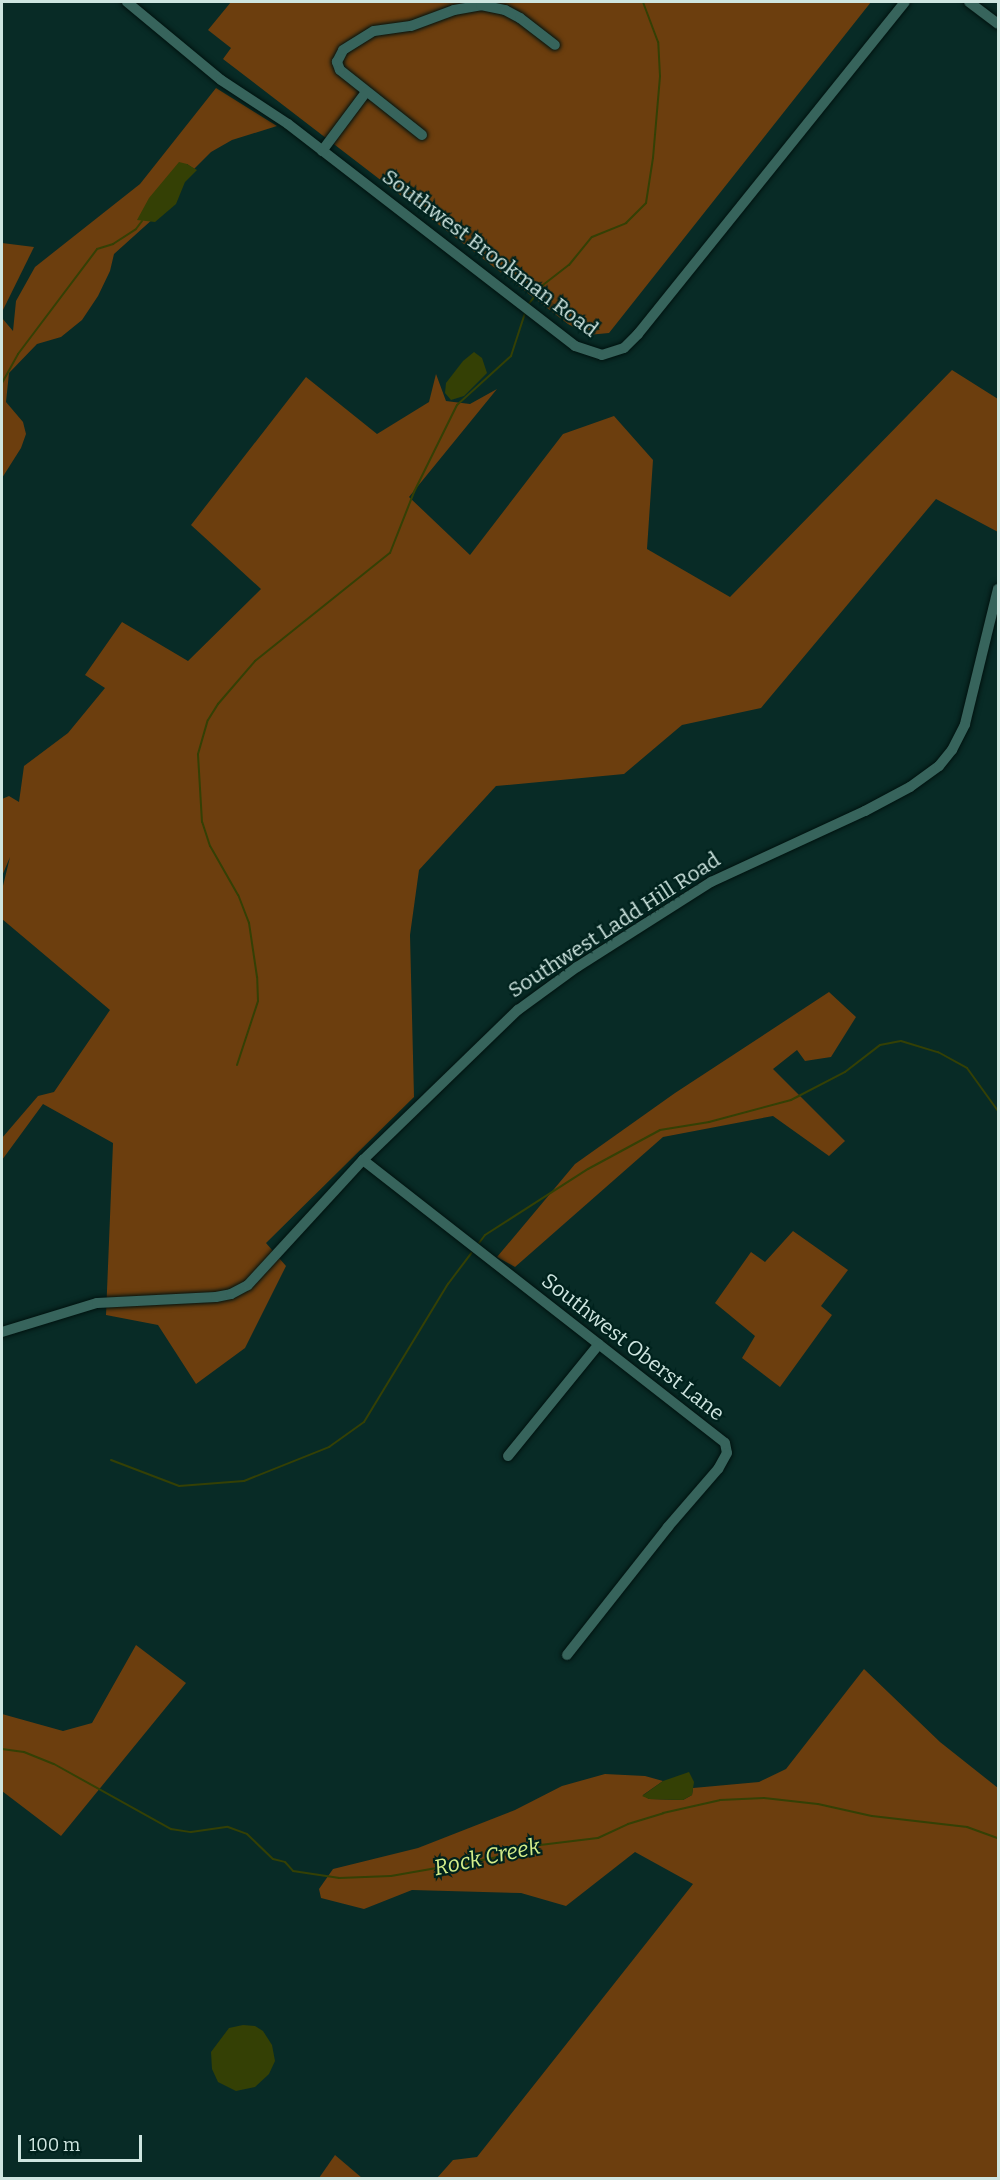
<!DOCTYPE html>
<style>
body{margin:0}
#map{position:relative;width:1000px;height:2180px;overflow:hidden;background:#082b26;font-family:Bitter,serif}
div>[style]{position:absolute}
.green>*{inset:0;background:#6c3e0e}
.water>*{inset:0;background:#344005}
.stream>*{height:2px;margin:-1px;padding:0 1px;transform-origin:1px;border-radius:1px;background:#344005}
.roads{filter:drop-shadow(0 0 2px #00120f) drop-shadow(0 0 2px #00120f)}
.minor>*{height:10px;margin:-5px;padding:0 5px;transform-origin:5px;border-radius:5px;background:#37645c}
span{translate:-50% -50%;white-space:nowrap;text-align:center;line-height:1.15;-webkit-text-stroke:4.5px #00221d;paint-order:stroke}
.street-label{font-size:21px;color:#cee5e0}
.water-label{font-size:22px;color:#d4ee8a;font-style:italic}
.frame{position:absolute;inset:0;border:3px solid #cee5e0;pointer-events:none}
.scale{position:absolute;left:18px;top:2135px;width:124px;height:27px;box-sizing:border-box;border:3px solid #cee5e0;border-top:0;padding-left:8px;font-size:18px;line-height:21px;white-space:nowrap;color:#cee5e0;-webkit-text-stroke:4px #00221d;paint-order:stroke}
</style>
<div id="map">
<div class="green">
<i style="clip-path:polygon(231px 2px,871px 2px,609px 333px,588px 335px,568px 324px,223px 59px,231px 48px,208px 30px)"></i>
<i style="clip-path:polygon(216px 88px,277px 126px,232px 140px,211px 152px,194px 169px,187px 164px,154px 218px,114px 254px,110px 271px,98px 296px,82px 320px,61px 337px,37px 344px,9px 373px,6px 402px,23px 422px,26px 434px,21px 448px,2px 478px,2px 318px,13px 331px,16px 301px,35px 267px,140px 184px)"></i>
<i style="clip-path:polygon(2px 243px,34px 247px,2px 312px)"></i>
<i style="clip-path:polygon(952px 370px,998px 399px,998px 532px,936px 499px,761px 708px,682px 725px,624px 774px,496px 786px,419px 870px,410px 935px,414px 1097px,266px 1243px,286px 1266px,245px 1348px,196px 1384px,158px 1325px,106px 1315px,113px 1143px,43px 1104px,2px 1160px,2px 1138px,38px 1096px,54px 1092px,110px 1010px,2px 919px,2px 890px,10px 857px,2px 876px,2px 799px,9px 796px,19px 802px,24px 766px,68px 733px,105px 688px,85px 675px,122px 622px,188px 661px,261px 589px,191px 525px,306px 377px,377px 434px,429px 402px,436px 374px,446px 401px,470px 404px,497px 389px,409px 497px,470px 555px,563px 434px,614px 416px,653px 460px,647px 549px,730px 597px)"></i>
<i style="clip-path:polygon(829px 992px,856px 1017px,831px 1057px,805px 1061px,797px 1050px,773px 1069px,845px 1141px,829px 1156px,773px 1116px,663px 1137px,515px 1267px,497px 1257px,575px 1164px,675px 1093px)"></i>
<i style="clip-path:polygon(793px 1231px,848px 1270px,821px 1306px,832px 1315px,780px 1387px,742px 1358px,755px 1336px,715px 1303px,751px 1252px,765px 1262px)"></i>
<i style="clip-path:polygon(136px 1645px,186px 1683px,61px 1836px,2px 1791px,2px 1714px,63px 1731px,92px 1723px)"></i>
<i style="clip-path:polygon(864px 1669px,940px 1742px,998px 1788px,998px 2178px,437px 2178px,453px 2160px,477px 2157px,693px 1884px,635px 1852px,566px 1906px,521px 1893px,412px 1890px,364px 1909px,321px 1898px,319px 1889px,333px 1869px,418px 1848px,515px 1810px,562px 1786px,605px 1774px,645px 1776px,663px 1781px,643px 1795px,649px 1799px,683px 1800px,692px 1795px,693px 1788px,759px 1782px,786px 1769px)"></i>
<i style="clip-path:polygon(335px 2155px,362px 2178px,319px 2178px)"></i>
</div>
<div class="water">
<i style="clip-path:polygon(179px 162px,187px 164px,197px 170px,185px 182px,176px 204px,155px 222px,137px 220px,149px 198px)"></i>
<i style="clip-path:polygon(474px 352px,482px 358px,487px 373px,464px 396px,451px 400px,445px 393px,446px 383px,463px 361px)"></i>
<i style="clip-path:polygon(689px 1772px,694px 1782px,692px 1795px,683px 1800px,649px 1799px,642px 1796px,663px 1781px)"></i>
<i style="clip-path:polygon(243px 2025px,255px 2026px,263px 2031px,272px 2045px,275px 2061px,269px 2074px,255px 2087px,236px 2091px,218px 2082px,212px 2069px,211px 2052px,229px 2028px)"></i>
</div>
<div class="stream">
<i style="left:528px;top:305px;width:25px;rotate:-53deg"></i>
<i style="left:543px;top:285px;width:33px;rotate:-38deg"></i>
<i style="left:569px;top:265px;width:36px;rotate:-51deg"></i>
<i style="left:592px;top:237px;width:37px;rotate:-22deg"></i>
<i style="left:626px;top:223px;width:28px;rotate:-45deg"></i>
<i style="left:646px;top:203px;width:46px;rotate:-81.2deg"></i>
<i style="left:653px;top:158px;width:82px;rotate:-85.1deg"></i>
<i style="left:660px;top:76px;width:34px;rotate:-93deg"></i>
<i style="left:658px;top:42px;width:43px;rotate:-110.6deg"></i>
<i style="left:2px;top:383px;width:33px;rotate:-61deg"></i>
<i style="left:18px;top:354px;width:131px;rotate:-53deg"></i>
<i style="left:97px;top:249px;width:17px;rotate:-17deg"></i>
<i style="left:113px;top:244px;width:27px;rotate:-33deg"></i>
<i style="left:136px;top:229px;width:10px;rotate:-53deg"></i>
<i style="left:237px;top:1065px;width:67px;rotate:-71.8deg"></i>
<i style="left:258px;top:1001px;width:24px;rotate:-92deg"></i>
<i style="left:257px;top:977px;width:55px;rotate:-98.4deg"></i>
<i style="left:249px;top:923px;width:30px;rotate:-111deg"></i>
<i style="left:238px;top:895px;width:56px;rotate:-119.7deg"></i>
<i style="left:210px;top:846px;width:25px;rotate:-108deg"></i>
<i style="left:202px;top:822px;width:68px;rotate:-93.4deg"></i>
<i style="left:198px;top:754px;width:35px;rotate:-74deg"></i>
<i style="left:208px;top:720px;width:19px;rotate:-58deg"></i>
<i style="left:218px;top:704px;width:57px;rotate:-49.3deg"></i>
<i style="left:255px;top:661px;width:173px;rotate:-38.7deg"></i>
<i style="left:390px;top:553px;width:66px;rotate:-68.5deg"></i>
<i style="left:414px;top:492px;width:97px;rotate:-63.7deg"></i>
<i style="left:457px;top:405px;width:73px;rotate:-42.2deg"></i>
<i style="left:511px;top:356px;width:45px;rotate:-72deg"></i>
<i style="left:479px;top:1243px;width:10px;rotate:-53deg"></i>
<i style="left:485px;top:1235px;width:122px;rotate:-32.7deg"></i>
<i style="left:588px;top:1169px;width:82px;rotate:-28.4deg"></i>
<i style="left:660px;top:1130px;width:50px;rotate:-9.3deg"></i>
<i style="left:709px;top:1122px;width:85px;rotate:-15deg"></i>
<i style="left:791px;top:1100px;width:61px;rotate:-27.4deg"></i>
<i style="left:845px;top:1072px;width:44px;rotate:-37.6deg"></i>
<i style="left:880px;top:1045px;width:21px;rotate:-11deg"></i>
<i style="left:901px;top:1041px;width:39px;rotate:17deg"></i>
<i style="left:938px;top:1052px;width:33px;rotate:29deg"></i>
<i style="left:967px;top:1068px;width:53px;rotate:54.2deg"></i>
<i style="left:111px;top:1460px;width:73px;rotate:20.9deg"></i>
<i style="left:179px;top:1486px;width:65px;rotate:-4.4deg"></i>
<i style="left:244px;top:1481px;width:92px;rotate:-21.8deg"></i>
<i style="left:329px;top:1447px;width:43px;rotate:-35.5deg"></i>
<i style="left:364px;top:1422px;width:162px;rotate:-58.7deg"></i>
<i style="left:448px;top:1284px;width:39px;rotate:-53deg"></i>
<i style="left:2px;top:1749px;width:22px;rotate:8deg"></i>
<i style="left:24px;top:1752px;width:32px;rotate:22deg"></i>
<i style="left:54px;top:1764px;width:134px;rotate:29.1deg"></i>
<i style="left:171px;top:1829px;width:20px;rotate:9deg"></i>
<i style="left:191px;top:1832px;width:37px;rotate:-8deg"></i>
<i style="left:228px;top:1827px;width:20px;rotate:20deg"></i>
<i style="left:247px;top:1834px;width:36px;rotate:44deg"></i>
<i style="left:273px;top:1859px;width:12px;rotate:14deg"></i>
<i style="left:285px;top:1862px;width:12px;rotate:48deg"></i>
<i style="left:293px;top:1871px;width:47px;rotate:8.7deg"></i>
<i style="left:339px;top:1878px;width:52px;rotate:-2.2deg"></i>
<i style="left:391px;top:1876px;width:104px;rotate:-10deg"></i>
<i style="left:493px;top:1858px;width:49px;rotate:-15.5deg"></i>
<i style="left:540px;top:1845px;width:58px;rotate:-6.9deg"></i>
<i style="left:598px;top:1838px;width:33px;rotate:-25deg"></i>
<i style="left:628px;top:1824px;width:37px;rotate:-17deg"></i>
<i style="left:663px;top:1813px;width:58px;rotate:-12.8deg"></i>
<i style="left:720px;top:1800px;width:44px;rotate:-2.6deg"></i>
<i style="left:764px;top:1798px;width:54px;rotate:6.3deg"></i>
<i style="left:818px;top:1804px;width:55px;rotate:12.5deg"></i>
<i style="left:872px;top:1816px;width:96px;rotate:6.6deg"></i>
<i style="left:967px;top:1827px;width:33px;rotate:20deg"></i>
</div>
<div class="roads">
<div class="minor">
<i style="left:127px;top:2px;width:122px;rotate:39.7deg"></i>
<i style="left:221px;top:80px;width:80px;rotate:33.3deg"></i>
<i style="left:288px;top:124px;width:363px;rotate:37.7deg"></i>
<i style="left:575px;top:346px;width:28px;rotate:18deg"></i>
<i style="left:602px;top:355px;width:23px;rotate:-18deg"></i>
<i style="left:624px;top:348px;width:20px;rotate:-45deg"></i>
<i style="left:638px;top:334px;width:426px;rotate:-51.2deg"></i>
<i style="left:969px;top:2px;width:36px;rotate:37deg"></i>
<i style="left:422px;top:135px;width:105px;rotate:-141.6deg"></i>
<i style="left:340px;top:70px;width:9px;rotate:-111deg"></i>
<i style="left:337px;top:62px;width:13px;rotate:-63deg"></i>
<i style="left:343px;top:50px;width:36px;rotate:-32deg"></i>
<i style="left:374px;top:31px;width:37px;rotate:-8deg"></i>
<i style="left:411px;top:26px;width:46px;rotate:-20.4deg"></i>
<i style="left:454px;top:10px;width:27px;rotate:-10deg"></i>
<i style="left:481px;top:5px;width:25px;rotate:12deg"></i>
<i style="left:505px;top:10px;width:17px;rotate:28deg"></i>
<i style="left:520px;top:18px;width:44px;rotate:37.6deg"></i>
<i style="left:322px;top:151px;width:74px;rotate:-53.3deg"></i>
<i style="left:363px;top:1160px;width:459px;rotate:38deg"></i>
<i style="left:725px;top:1443px;width:10px;rotate:79deg"></i>
<i style="left:727px;top:1453px;width:18px;rotate:119deg"></i>
<i style="left:718px;top:1469px;width:77px;rotate:130.8deg"></i>
<i style="left:668px;top:1527px;width:163px;rotate:128.3deg"></i>
<i style="left:2px;top:1332px;width:99px;rotate:-17deg"></i>
<i style="left:97px;top:1303px;width:119px;rotate:-2.9deg"></i>
<i style="left:216px;top:1297px;width:15px;rotate:-11deg"></i>
<i style="left:231px;top:1294px;width:19px;rotate:-28deg"></i>
<i style="left:248px;top:1285px;width:170px;rotate:-47.4deg"></i>
<i style="left:363px;top:1160px;width:216px;rotate:-44.1deg"></i>
<i style="left:518px;top:1010px;width:73px;rotate:-36.1deg"></i>
<i style="left:577px;top:967px;width:159px;rotate:-32.4deg"></i>
<i style="left:711px;top:882px;width:170px;rotate:-24.8deg"></i>
<i style="left:865px;top:811px;width:51px;rotate:-28.1deg"></i>
<i style="left:910px;top:787px;width:36px;rotate:-36deg"></i>
<i style="left:939px;top:766px;width:21px;rotate:-51deg"></i>
<i style="left:952px;top:750px;width:29px;rotate:-63deg"></i>
<i style="left:965px;top:724px;width:139px;rotate:-76.3deg"></i>
<i style="left:508px;top:1456px;width:144px;rotate:-50.9deg"></i>
</div>
</div>
<div class="street-label">
<span style="left:490px;top:253px;rotate:37deg">Southwest Brookman Road</span>
<span style="left:614px;top:925px;rotate:-33deg">Southwest Ladd Hill Road</span>
<span style="left:633px;top:1347px;rotate:38deg">Southwest Oberst Lane</span>
</div>
<div class="water-label">
<span style="left:487px;top:1857px;rotate:-12deg">Rock Creek</span>
</div>
<div class="frame"></div>
<div class="scale">100 m</div>
</div>
